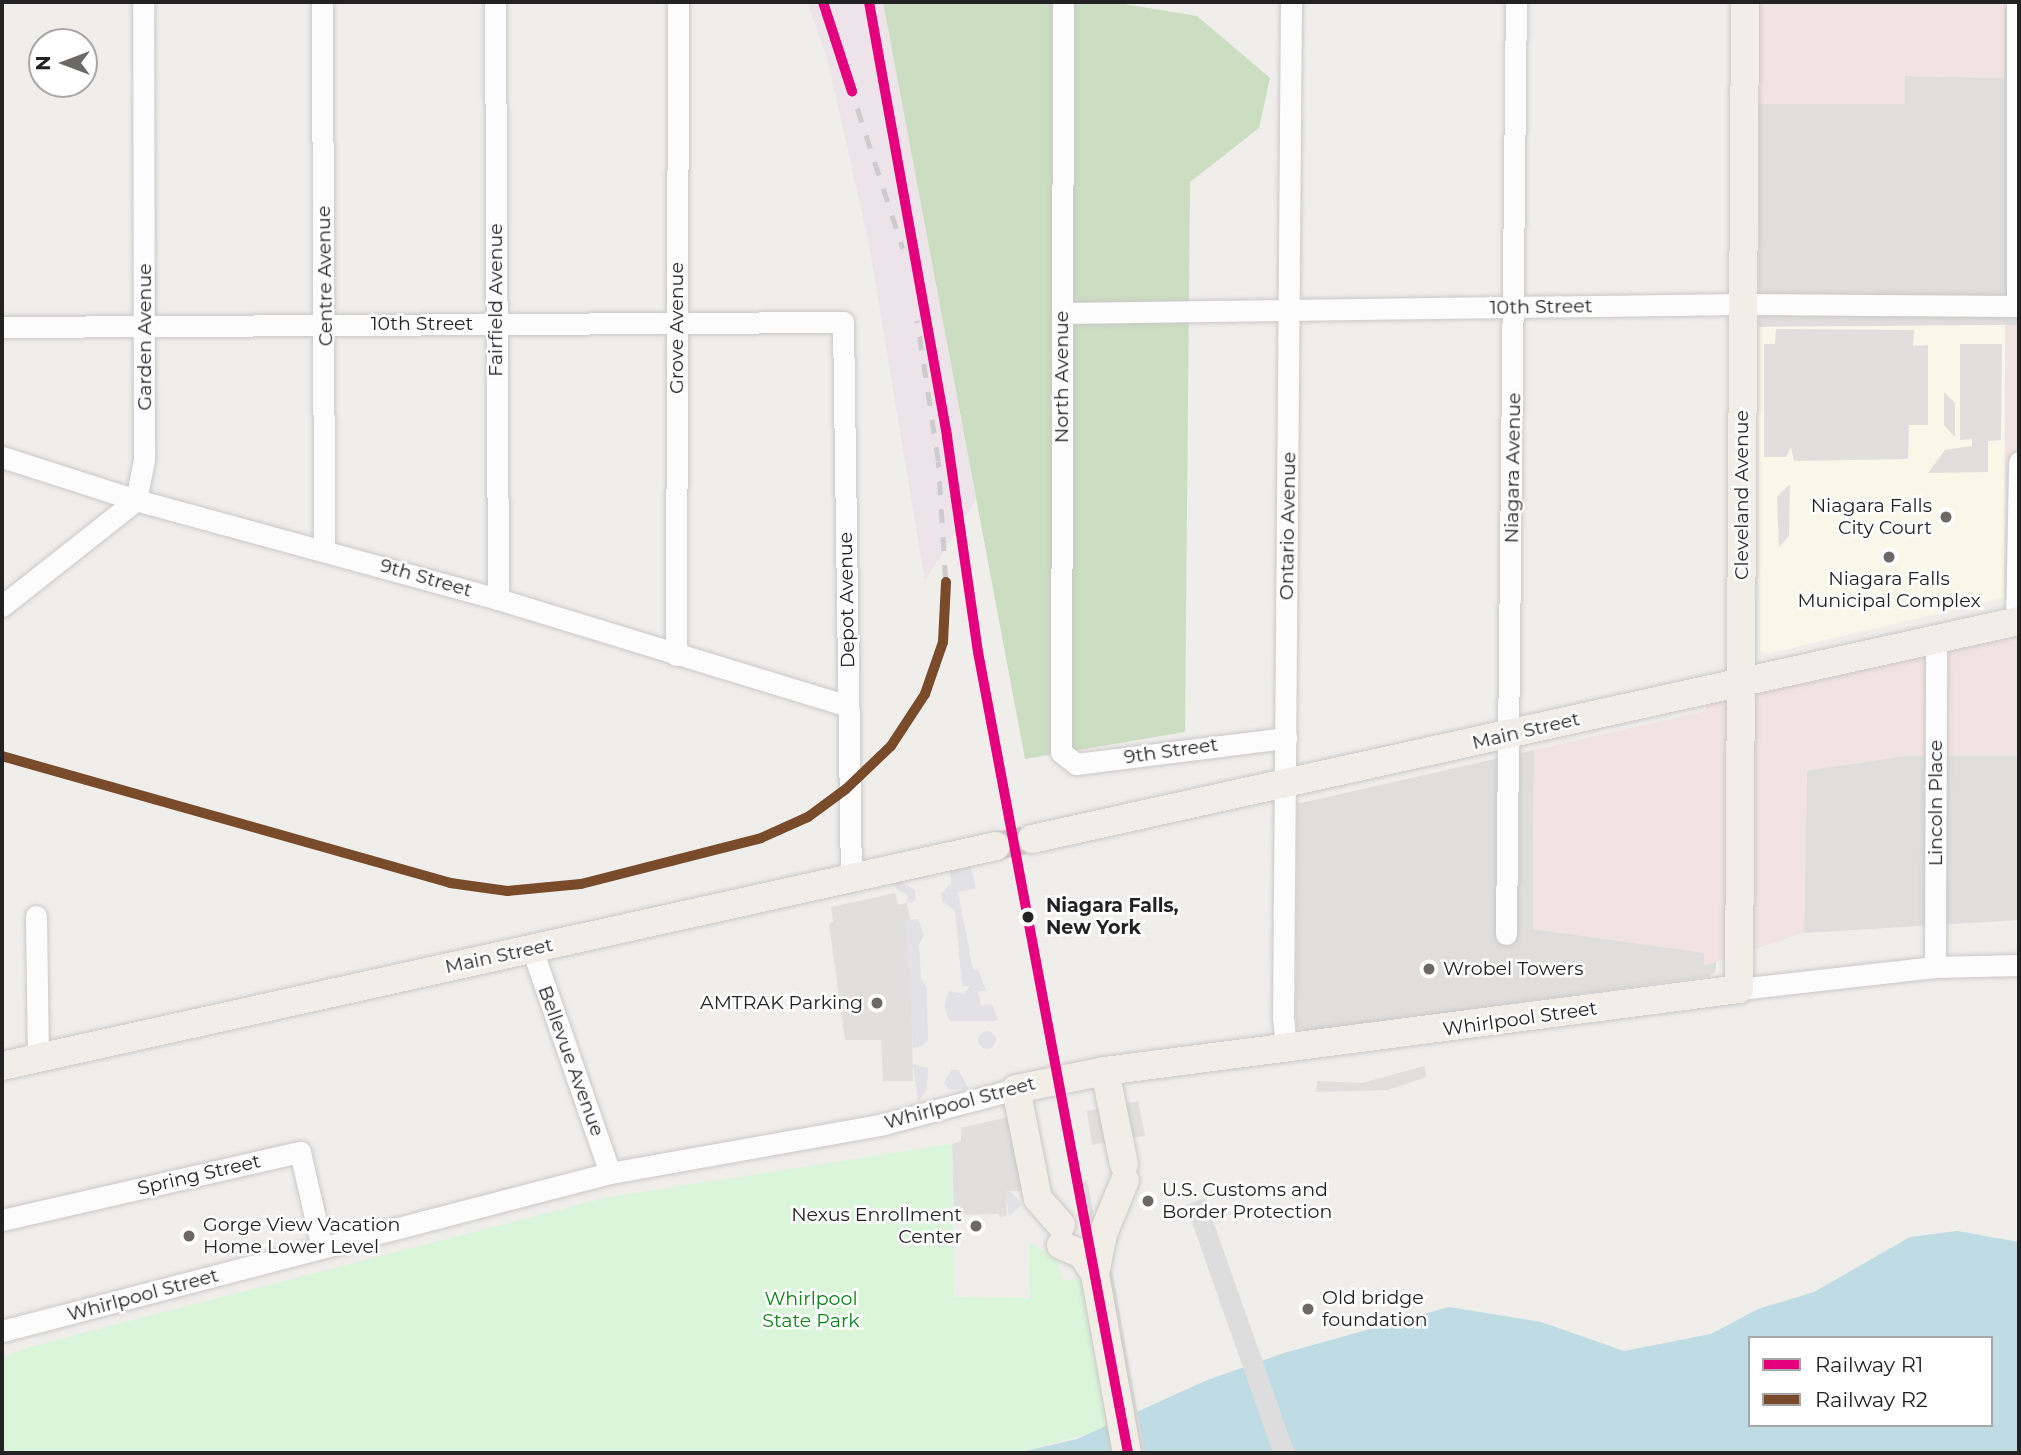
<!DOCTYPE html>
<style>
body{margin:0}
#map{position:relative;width:2021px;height:1455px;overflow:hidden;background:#f0eeeb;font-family:Montserrat,sans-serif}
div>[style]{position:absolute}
.residential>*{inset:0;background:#dfdedc}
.commercial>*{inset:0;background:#f1e3e1}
.industrial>*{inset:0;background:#ede4e9}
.education>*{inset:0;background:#f8f7e8}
.forest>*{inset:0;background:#cbdec1}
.park>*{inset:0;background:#daf5da}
.parking>*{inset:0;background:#e0dfde}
.plaza>*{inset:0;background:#e2e1e5}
.round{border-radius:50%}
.water>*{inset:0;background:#bfdbe3}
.pier>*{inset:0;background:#dedddd}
.major-tunnel>*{height:28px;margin-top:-14px;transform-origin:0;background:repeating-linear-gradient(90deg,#c7c5c3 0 28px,transparent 0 42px)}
.roads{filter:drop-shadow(0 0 2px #c9c8c7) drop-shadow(0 0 2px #c9c8c7)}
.minor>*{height:21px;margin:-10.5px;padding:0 10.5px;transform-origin:10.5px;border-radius:10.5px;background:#fdfcfc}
.major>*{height:28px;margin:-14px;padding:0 14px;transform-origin:14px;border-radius:14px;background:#f3ede7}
.rail>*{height:4.5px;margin-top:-2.25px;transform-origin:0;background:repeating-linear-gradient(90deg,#ccc 0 14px,transparent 0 28px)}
.rail-1>*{height:10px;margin:-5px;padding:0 5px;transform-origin:5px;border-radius:5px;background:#e5007d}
.rail-2>*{height:10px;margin:-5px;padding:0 5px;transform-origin:5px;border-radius:5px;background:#7a4b2a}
.dots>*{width:19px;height:19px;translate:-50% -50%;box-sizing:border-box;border:4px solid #fff;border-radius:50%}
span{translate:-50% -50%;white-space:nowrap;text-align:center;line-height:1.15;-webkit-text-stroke:5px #fff;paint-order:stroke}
.street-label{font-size:19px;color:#222}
.poi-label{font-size:19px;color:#222}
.right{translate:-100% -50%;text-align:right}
.left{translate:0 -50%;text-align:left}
.stop-label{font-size:19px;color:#222;font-weight:700}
.park-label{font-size:19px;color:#0c8416}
.frame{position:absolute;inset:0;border:4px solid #222;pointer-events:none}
.legend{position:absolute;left:1748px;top:1336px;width:245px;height:91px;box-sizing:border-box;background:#fff;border:2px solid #a7a7a7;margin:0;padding:9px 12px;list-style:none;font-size:21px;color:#222}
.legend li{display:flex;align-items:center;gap:14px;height:35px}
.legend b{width:35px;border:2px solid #a7a7a7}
.north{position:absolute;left:28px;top:28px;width:70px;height:70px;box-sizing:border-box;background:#fff;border:2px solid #a7a7a7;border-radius:50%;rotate:270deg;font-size:19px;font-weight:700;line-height:28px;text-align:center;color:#222}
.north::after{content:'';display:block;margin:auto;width:24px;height:32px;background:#6a6968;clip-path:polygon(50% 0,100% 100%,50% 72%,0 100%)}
</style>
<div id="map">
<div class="residential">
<i style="clip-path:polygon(2004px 7px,2019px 7px,2019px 325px,1759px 327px,1758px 104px,1905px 104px,1905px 76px,2003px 78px)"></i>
<i style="clip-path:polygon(1534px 750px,1533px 929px,1716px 954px,1716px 970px,1710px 976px,1311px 1032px,1296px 1028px,1297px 804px)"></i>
<i style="clip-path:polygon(1905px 756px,2019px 756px,2019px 920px,1804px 933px,1807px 770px)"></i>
</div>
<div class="commercial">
<i style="clip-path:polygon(1759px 2px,2004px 2px,2004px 78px,1905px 76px,1905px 104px,1758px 104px)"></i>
<i style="clip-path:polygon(2005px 325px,2019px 325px,2019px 595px,2004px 598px)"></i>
<i style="clip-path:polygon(2019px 622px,2019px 756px,1905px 756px,1807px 771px,1804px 933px,1704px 966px,1704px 953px,1533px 929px,1534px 750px,1706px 711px,1707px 694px)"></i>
</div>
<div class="industrial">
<i style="clip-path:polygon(807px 2px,883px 2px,976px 500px,925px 581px,869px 244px,827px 58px)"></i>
</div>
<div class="education">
<i style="clip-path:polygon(2005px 325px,2004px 598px,1766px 654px,1760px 651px,1759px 327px)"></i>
</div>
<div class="forest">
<i style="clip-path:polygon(883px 2px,1112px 2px,1197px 16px,1270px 78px,1259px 128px,1190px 182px,1185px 732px,1025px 759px)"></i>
</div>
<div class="park">
<i style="clip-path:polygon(952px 1144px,954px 1297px,1030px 1298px,1029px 1242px,1056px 1258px,1063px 1281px,1081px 1278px,1108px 1428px,1017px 1453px,2px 1453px,2px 1358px,29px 1347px,609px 1197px)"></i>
</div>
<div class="parking">
<i style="clip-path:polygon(1776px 329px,1914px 330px,1913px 346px,1928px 345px,1928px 425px,1909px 425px,1908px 459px,1794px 461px,1791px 447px,1786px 457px,1764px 457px,1764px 344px,1775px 344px)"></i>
<i style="clip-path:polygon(1960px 344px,2002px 344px,2001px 440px,1988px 441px,1988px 472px,1928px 473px,1945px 450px,1972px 446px,1972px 439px,1960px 440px)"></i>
<i style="clip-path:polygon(1944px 392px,1955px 403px,1955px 437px,1944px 425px)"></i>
<i style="clip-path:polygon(1790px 484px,1789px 536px,1779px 547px,1777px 497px)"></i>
<i style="clip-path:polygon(895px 893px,898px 905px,907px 903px,910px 920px,913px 1081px,883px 1081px,881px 1040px,845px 1040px,829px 924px,833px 921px,831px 907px)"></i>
<i style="clip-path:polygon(1424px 1066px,1427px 1077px,1388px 1090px,1316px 1092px,1317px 1081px,1362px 1083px)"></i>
<i style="clip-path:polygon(1138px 1101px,1145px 1136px,1092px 1145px,1087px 1111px)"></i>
<i style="clip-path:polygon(1008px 1117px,1025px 1191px,1006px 1191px,1007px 1215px,1000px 1218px,999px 1214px,954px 1215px,952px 1144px,961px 1141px,961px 1128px)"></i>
</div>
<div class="plaza">
<i style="clip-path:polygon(971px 867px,976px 888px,958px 892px,973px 970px,978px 969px,986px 990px,978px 992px,981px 1006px,992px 1004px,998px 1020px,994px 1021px,950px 1021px,944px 1006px,949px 991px,964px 994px,970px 986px,962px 986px,955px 911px,942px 901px,941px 894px,951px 883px,950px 871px)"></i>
<i style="clip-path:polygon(901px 882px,915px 890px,916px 901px,907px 903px,908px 895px,896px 889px,895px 883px)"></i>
<i style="clip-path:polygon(918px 919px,924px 935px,919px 944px,921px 978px,927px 989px,928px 1039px,923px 1046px,913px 1048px,906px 920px)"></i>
<i class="round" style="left:978px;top:1031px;width:18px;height:18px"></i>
<i style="clip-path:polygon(913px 1064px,928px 1068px,927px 1090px,918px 1102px)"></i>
<i style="clip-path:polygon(951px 1070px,959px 1070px,969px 1090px,948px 1089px,944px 1082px)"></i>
<i style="clip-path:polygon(1009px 1189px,1022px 1204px,1009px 1217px,1006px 1192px)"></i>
</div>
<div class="water">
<i style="clip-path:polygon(evenodd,1957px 1231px,2019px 1242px,2019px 1453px,1017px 1453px,1077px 1439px,1205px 1381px,1284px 1353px,1449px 1307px,1541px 1322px,1624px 1351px,1711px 1334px,1758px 1309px,1814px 1292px,1910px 1237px,1957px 1231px,1750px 1338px,1991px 1338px,1991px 1425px,1750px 1425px,1750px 1338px)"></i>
</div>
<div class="pier">
<i style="clip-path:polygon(1087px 1180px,1105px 1271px,1112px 1270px,1145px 1453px,1112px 1453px,1081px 1276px,1089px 1274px,1073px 1182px)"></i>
<i style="clip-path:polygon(1205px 1198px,1295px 1453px,1273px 1453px,1186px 1205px)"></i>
</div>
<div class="major-tunnel">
<i style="left:996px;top:846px;width:37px;rotate:-11deg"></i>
</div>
<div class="roads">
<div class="minor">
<i style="left:322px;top:2px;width:548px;rotate:89.79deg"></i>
<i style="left:495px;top:2px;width:597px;rotate:89.71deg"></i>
<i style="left:1063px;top:2px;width:750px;rotate:90.15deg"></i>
<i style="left:1061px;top:752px;width:19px;rotate:39deg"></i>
<i style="left:1076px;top:764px;width:212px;rotate:-7.1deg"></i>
<i style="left:2017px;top:2px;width:304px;rotate:90deg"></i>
<i style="left:1062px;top:313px;width:681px;rotate:-0.76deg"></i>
<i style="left:1743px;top:304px;width:276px;rotate:0.4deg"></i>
<i style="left:2px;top:327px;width:841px;rotate:-0.34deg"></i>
<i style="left:843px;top:322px;width:557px;rotate:89.18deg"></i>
<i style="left:2px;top:457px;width:141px;rotate:17.8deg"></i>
<i style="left:136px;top:500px;width:375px;rotate:15.3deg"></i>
<i style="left:498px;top:599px;width:366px;rotate:17deg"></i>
<i style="left:2px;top:606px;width:171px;rotate:-38.3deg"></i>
<i style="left:136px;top:500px;width:41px;rotate:-78.7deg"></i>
<i style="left:144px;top:460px;width:458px;rotate:-90.1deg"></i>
<i style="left:2016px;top:622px;width:160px;rotate:-88.9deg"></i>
<i style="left:676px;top:655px;width:653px;rotate:-89.82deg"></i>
<i style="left:36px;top:916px;width:143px;rotate:89.2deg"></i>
<i style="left:1506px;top:934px;width:932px;rotate:-89.39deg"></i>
<i style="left:532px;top:949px;width:237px;rotate:70.8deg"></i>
<i style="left:1935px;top:967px;width:329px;rotate:-89.8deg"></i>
<i style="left:1739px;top:989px;width:197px;rotate:-6.4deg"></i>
<i style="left:1935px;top:967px;width:84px;rotate:-1.4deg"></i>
<i style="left:1286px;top:1050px;width:32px;rotate:-95deg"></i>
<i style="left:1283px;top:1018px;width:1016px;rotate:-89.55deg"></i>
<i style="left:2px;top:1220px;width:306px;rotate:-12.9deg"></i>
<i style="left:300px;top:1152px;width:98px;rotate:77.1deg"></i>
<i style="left:2px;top:1331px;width:628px;rotate:-14.57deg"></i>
<i style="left:610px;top:1173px;width:278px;rotate:-10.1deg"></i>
<i style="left:884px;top:1124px;width:137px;rotate:-14.9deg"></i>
</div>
<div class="major">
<i style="left:1032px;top:839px;width:1011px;rotate:-12.46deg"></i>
<i style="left:2px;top:1066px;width:1018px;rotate:-12.48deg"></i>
<i style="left:1105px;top:1071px;width:95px;rotate:78.5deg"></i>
<i style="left:1061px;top:1225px;width:35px;rotate:-131deg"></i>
<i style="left:1038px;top:1199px;width:112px;rotate:-101.3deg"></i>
<i style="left:1016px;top:1089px;width:91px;rotate:-11.4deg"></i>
<i style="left:1105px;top:1071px;width:639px;rotate:-7.37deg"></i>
<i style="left:1739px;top:989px;width:987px;rotate:-89.65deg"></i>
<i style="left:1061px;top:1245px;width:24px;rotate:24deg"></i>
<i style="left:1083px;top:1255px;width:22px;rotate:58deg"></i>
<i style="left:1095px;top:1274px;width:182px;rotate:79.9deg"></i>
<i style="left:1095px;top:1274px;width:41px;rotate:-78.7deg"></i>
<i style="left:1103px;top:1234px;width:58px;rotate:-67.8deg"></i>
</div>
</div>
<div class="rail">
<i style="left:823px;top:2px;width:259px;rotate:72deg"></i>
<i style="left:2px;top:756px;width:406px;rotate:16deg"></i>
<i style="left:392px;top:868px;width:117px;rotate:11.3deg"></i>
<i style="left:507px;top:891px;width:74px;rotate:-5.4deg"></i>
<i style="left:581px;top:884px;width:107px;rotate:-13deg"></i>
<i style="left:685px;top:860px;width:113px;rotate:-18.1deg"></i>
<i style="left:792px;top:825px;width:65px;rotate:-33.7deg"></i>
<i style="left:846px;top:789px;width:62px;rotate:-43.7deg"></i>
<i style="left:891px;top:746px;width:62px;rotate:-56.8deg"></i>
<i style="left:925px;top:694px;width:55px;rotate:-70.9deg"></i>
<i style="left:943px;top:642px;width:35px;rotate:-83deg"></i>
<i style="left:947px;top:607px;width:146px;rotate:-93.5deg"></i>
<i style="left:938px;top:461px;width:142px;rotate:-98.5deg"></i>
</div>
<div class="rail-1">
<i style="left:823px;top:2px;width:94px;rotate:72deg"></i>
<i style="left:869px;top:2px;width:442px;rotate:79.8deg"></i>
<i style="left:947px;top:437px;width:217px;rotate:81.8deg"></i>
<i style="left:978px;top:652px;width:815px;rotate:79.39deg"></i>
</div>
<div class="rail-2">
<i style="left:2px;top:756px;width:466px;rotate:15.8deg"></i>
<i style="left:450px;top:883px;width:58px;rotate:8deg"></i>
<i style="left:507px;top:891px;width:74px;rotate:-5.4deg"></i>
<i style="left:581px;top:884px;width:186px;rotate:-14.3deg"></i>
<i style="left:761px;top:838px;width:51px;rotate:-24.1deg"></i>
<i style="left:808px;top:817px;width:47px;rotate:-36.4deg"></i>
<i style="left:846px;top:789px;width:62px;rotate:-43.7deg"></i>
<i style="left:891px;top:746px;width:62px;rotate:-56.8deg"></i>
<i style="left:925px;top:694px;width:55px;rotate:-70.9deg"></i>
<i style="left:943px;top:642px;width:60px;rotate:-87.1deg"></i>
</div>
<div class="dots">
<i style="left:1946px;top:517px;background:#6a6968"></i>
<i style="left:1889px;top:557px;background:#6a6968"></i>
<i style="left:1028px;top:917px;background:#222"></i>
<i style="left:1429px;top:969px;background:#6a6968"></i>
<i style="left:877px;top:1003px;background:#6a6968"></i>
<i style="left:1148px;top:1201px;background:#6a6968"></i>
<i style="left:976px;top:1226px;background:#6a6968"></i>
<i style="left:189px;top:1236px;background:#6a6968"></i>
<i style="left:1308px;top:1309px;background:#6a6968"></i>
</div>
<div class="street-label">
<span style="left:325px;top:276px;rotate:-91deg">Centre Avenue</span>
<span style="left:496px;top:300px;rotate:-90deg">Fairfield Avenue</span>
<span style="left:1541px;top:307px;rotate:-1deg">10th Street</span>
<span style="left:422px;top:324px">10th Street</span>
<span style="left:677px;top:328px;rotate:-90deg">Grove Avenue</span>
<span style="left:145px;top:337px;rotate:-90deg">Garden Avenue</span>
<span style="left:1062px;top:377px;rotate:-90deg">North Avenue</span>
<span style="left:1513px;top:468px;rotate:-89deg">Niagara Avenue</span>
<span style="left:1742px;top:495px;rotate:-90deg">Cleveland Avenue</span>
<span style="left:1288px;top:526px;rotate:-89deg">Ontario Avenue</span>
<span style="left:426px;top:578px;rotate:16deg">9th Street</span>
<span style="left:847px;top:600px;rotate:-91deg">Depot Avenue</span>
<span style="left:1526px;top:731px;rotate:-13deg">Main Street</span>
<span style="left:1171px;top:751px;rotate:-8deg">9th Street</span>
<span style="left:1936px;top:803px;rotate:-90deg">Lincoln Place</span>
<span style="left:499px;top:956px;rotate:-12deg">Main Street</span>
<span style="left:1520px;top:1019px;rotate:-8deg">Whirlpool Street</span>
<span style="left:571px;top:1061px;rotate:70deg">Bellevue Avenue</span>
<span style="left:960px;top:1103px;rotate:-15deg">Whirlpool Street</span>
<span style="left:199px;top:1175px;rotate:-13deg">Spring Street</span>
<span style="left:143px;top:1295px;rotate:-15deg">Whirlpool Street</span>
</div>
<div class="poi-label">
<span class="right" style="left:1932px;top:517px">Niagara Falls<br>City Court</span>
<span style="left:1889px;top:590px">Niagara Falls<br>Municipal Complex</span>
<span class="left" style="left:1443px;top:969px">Wrobel Towers</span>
<span class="right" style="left:863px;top:1003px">AMTRAK Parking</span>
<span class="left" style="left:1162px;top:1201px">U.S. Customs and<br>Border Protection</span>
<span class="right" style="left:962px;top:1226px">Nexus Enrollment<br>Center</span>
<span class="left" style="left:203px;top:1236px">Gorge View Vacation<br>Home Lower Level</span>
<span class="left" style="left:1322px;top:1309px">Old bridge<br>foundation</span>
</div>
<div class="stop-label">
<span class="left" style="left:1046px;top:917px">Niagara Falls,<br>New York</span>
</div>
<div class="park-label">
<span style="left:811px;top:1310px">Whirlpool<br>State Park</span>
</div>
<div class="frame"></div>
<ul class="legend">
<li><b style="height:9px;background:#e5007d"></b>Railway R1</li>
<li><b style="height:9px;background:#7a4b2a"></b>Railway R2</li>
</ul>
<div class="north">N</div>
</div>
